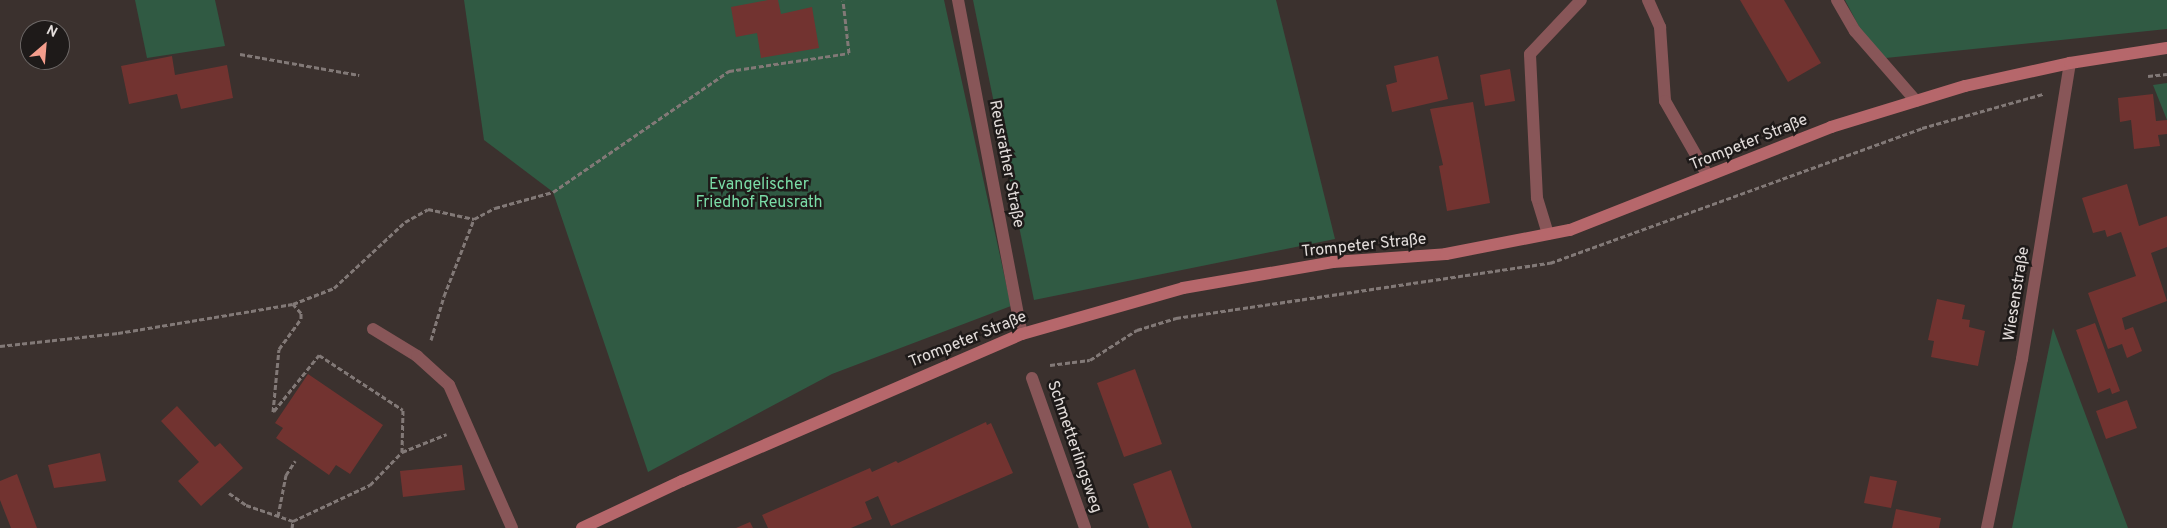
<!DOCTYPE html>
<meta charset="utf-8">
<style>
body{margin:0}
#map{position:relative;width:2167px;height:528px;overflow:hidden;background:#3b312e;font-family:Overpass,sans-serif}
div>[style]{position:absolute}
.green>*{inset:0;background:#305a43}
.building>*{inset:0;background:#723330}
.path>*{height:3px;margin-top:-1.5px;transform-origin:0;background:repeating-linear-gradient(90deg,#827977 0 5px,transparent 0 7.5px)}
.lane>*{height:12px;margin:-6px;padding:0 6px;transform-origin:6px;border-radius:6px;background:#885658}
.street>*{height:12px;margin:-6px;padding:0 6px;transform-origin:6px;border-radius:6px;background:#885658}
.secondary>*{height:12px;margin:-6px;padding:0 6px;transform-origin:6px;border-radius:6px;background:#b6676b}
span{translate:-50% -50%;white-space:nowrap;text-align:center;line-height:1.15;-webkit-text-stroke:5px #1e1a19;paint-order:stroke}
.street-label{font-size:16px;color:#e3dddb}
.park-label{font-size:16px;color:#7adba6}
.north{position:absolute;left:20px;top:20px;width:50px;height:50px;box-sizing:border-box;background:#1e1a19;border:1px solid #6d6867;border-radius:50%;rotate:27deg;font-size:14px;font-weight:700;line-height:20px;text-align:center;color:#e3dddb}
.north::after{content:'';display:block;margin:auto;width:18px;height:22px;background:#f49d8c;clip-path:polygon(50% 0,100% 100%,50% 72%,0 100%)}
</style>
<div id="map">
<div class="green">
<i style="clip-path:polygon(135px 0,215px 0,225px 46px,147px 58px)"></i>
<i style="clip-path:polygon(464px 0,944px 0,1011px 306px,832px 374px,648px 472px,553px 192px,484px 140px)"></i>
<i style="clip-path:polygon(973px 0,1276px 0,1335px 239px,1034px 300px)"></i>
<i style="clip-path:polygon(1845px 0,2167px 0,2167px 29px,1876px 59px)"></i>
<i style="clip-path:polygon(2167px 83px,2167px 120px,2153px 85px)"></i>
<i style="clip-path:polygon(2053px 328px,2128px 528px,2012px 528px)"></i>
</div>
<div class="building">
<i style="clip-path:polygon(768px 0,778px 0,781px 14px,812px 7px,819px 48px,761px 58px,757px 33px,736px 37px,731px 7px)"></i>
<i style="clip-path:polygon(1740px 0,1784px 0,1821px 63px,1788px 82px)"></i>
<i style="clip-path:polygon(172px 56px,175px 75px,227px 65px,233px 98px,181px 109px,177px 94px,129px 104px,121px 66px)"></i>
<i style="clip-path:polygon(1438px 56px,1448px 99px,1392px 112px,1386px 85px,1397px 82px,1394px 66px)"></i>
<i style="clip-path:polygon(1510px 69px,1515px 101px,1485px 106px,1480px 75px)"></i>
<i style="clip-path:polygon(2153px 94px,2156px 121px,2167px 120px,2167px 134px,2158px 135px,2160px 146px,2134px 149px,2131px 120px,2120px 122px,2118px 98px)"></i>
<i style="clip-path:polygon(1473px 102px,1490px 203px,1447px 211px,1439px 166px,1443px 165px,1430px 109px)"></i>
<i style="clip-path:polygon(2127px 184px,2139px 226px,2167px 216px,2167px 247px,2151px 253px,2167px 301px,2122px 318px,2125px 330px,2133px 327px,2142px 351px,2127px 358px,2122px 344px,2108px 349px,2088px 293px,2136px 276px,2121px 232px,2107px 237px,2105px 230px,2093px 233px,2082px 198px)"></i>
<i style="clip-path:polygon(1937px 299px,1965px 305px,1962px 319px,1970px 320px,1969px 327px,1985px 331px,1978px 366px,1931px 357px,1934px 341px,1928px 340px)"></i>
<i style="clip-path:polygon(2095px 323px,2120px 391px,2112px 394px,2110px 388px,2098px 393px,2076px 330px)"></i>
<i style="clip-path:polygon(1135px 369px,1162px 444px,1124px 457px,1097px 383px)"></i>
<i style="clip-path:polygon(308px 374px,383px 425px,350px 474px,336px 465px,329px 475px,276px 438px,283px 428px,275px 423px)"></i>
<i style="clip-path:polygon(2127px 400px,2137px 428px,2106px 439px,2096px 411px)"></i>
<i style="clip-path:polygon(177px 406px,215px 447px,220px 443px,243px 468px,201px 506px,178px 481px,199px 462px,161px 421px)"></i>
<i style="clip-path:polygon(986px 422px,987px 425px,991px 423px,1013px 473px,891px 526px,878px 496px,865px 502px,872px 519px,851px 528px,768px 528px,762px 515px,870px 468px,872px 472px,896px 461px,898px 463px)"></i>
<i style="clip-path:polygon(100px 453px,106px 481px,54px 488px,48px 465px)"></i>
<i style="clip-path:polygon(462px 465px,465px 490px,403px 497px,400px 471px)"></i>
<i style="clip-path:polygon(1171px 470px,1192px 528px,1149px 528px,1133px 484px)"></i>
<i style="clip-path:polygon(17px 474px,37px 528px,11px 528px,0 500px,0 481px)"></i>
<i style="clip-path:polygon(1870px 476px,1897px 481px,1891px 508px,1864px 503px)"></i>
<i style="clip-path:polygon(1896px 509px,1941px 518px,1939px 528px,1892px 528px)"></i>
<i style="clip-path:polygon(750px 522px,753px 528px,736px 528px)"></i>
</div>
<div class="path">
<i style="left:240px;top:54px;width:121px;rotate:10deg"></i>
<i style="left:2148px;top:76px;width:19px;rotate:-6deg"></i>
<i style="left:431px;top:340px;width:46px;rotate:-73.5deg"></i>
<i style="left:444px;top:296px;width:83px;rotate:-68.7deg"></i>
<i style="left:474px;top:219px;width:24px;rotate:-28deg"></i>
<i style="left:495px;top:208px;width:60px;rotate:-15.4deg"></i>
<i style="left:553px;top:192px;width:214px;rotate:-34.5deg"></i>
<i style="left:729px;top:71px;width:121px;rotate:-8.5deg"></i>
<i style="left:849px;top:53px;width:53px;rotate:-96.5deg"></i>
<i style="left:0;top:346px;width:119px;rotate:-6.3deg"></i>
<i style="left:118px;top:333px;width:177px;rotate:-9.4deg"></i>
<i style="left:293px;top:304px;width:44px;rotate:-21.3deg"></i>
<i style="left:334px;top:288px;width:97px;rotate:-42.9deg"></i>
<i style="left:405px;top:222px;width:26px;rotate:-29deg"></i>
<i style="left:428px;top:209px;width:47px;rotate:12.3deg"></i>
<i style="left:1050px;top:365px;width:40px;rotate:-7.1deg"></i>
<i style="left:1090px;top:360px;width:56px;rotate:-32.6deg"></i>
<i style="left:1137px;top:330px;width:41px;rotate:-17.1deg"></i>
<i style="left:1176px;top:318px;width:378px;rotate:-8.4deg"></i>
<i style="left:1550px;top:263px;width:396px;rotate:-19.9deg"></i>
<i style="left:1922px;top:128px;width:126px;rotate:-15.7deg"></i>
<i style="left:274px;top:411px;width:72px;rotate:-51.2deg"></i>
<i style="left:319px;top:355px;width:100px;rotate:33.2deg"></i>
<i style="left:403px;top:410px;width:42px;rotate:91.4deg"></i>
<i style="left:273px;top:412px;width:63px;rotate:-84.6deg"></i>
<i style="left:279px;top:349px;width:37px;rotate:-54deg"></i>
<i style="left:301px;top:319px;width:6px;rotate:-90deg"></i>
<i style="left:301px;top:313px;width:12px;rotate:-132deg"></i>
<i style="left:229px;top:493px;width:21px;rotate:35deg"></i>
<i style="left:246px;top:505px;width:50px;rotate:18.8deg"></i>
<i style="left:278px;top:516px;width:42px;rotate:-79deg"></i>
<i style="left:286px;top:475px;width:17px;rotate:-57deg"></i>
<i style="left:292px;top:528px;width:7px;rotate:-82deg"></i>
<i style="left:293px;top:521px;width:85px;rotate:-25.1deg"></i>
<i style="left:370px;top:485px;width:46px;rotate:-45.9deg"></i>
<i style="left:402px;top:452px;width:48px;rotate:-21.8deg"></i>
</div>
<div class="lane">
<i style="left:1648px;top:0;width:30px;rotate:66deg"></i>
<i style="left:1660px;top:27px;width:74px;rotate:86.1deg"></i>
<i style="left:1665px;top:101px;width:86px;rotate:60.2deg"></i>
<i style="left:1837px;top:0;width:36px;rotate:60deg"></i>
<i style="left:1855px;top:31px;width:93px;rotate:48.9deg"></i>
<i style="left:1548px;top:234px;width:38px;rotate:-107deg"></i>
<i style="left:1537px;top:198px;width:144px;rotate:-92.8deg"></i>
<i style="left:1530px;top:54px;width:74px;rotate:-46.6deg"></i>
<i style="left:373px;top:329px;width:52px;rotate:31.5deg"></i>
<i style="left:417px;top:356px;width:43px;rotate:42.2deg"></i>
<i style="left:449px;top:385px;width:156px;rotate:66.2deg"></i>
<i style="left:1032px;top:378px;width:159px;rotate:70.5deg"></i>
</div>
<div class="street">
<i style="left:958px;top:0;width:340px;rotate:79.2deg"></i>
<i style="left:1987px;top:528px;width:173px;rotate:-78.3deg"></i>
<i style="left:2022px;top:359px;width:300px;rotate:-80.8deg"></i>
</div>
<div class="secondary">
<i style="left:582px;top:528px;width:110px;rotate:-25.2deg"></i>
<i style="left:682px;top:481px;width:370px;rotate:-23.4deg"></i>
<i style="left:1022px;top:334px;width:167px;rotate:-15.9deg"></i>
<i style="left:1183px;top:288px;width:152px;rotate:-9.8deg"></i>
<i style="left:1333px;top:262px;width:113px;rotate:-4deg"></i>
<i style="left:1446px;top:254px;width:126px;rotate:-11deg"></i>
<i style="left:1570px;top:230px;width:281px;rotate:-21.5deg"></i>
<i style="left:1831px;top:127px;width:140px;rotate:-17deg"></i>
<i style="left:1965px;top:86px;width:107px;rotate:-12.4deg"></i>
<i style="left:2070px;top:63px;width:98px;rotate:-8.8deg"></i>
</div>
<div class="street-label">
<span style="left:1749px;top:143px;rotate:-22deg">Trompeter Straße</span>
<span style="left:1006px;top:164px;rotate:79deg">Reusrather Straße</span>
<span style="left:1364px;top:246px;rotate:-6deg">Trompeter Straße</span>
<span style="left:2017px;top:294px;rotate:-81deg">Wiesenstraße</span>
<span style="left:968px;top:340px;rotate:-22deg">Trompeter Straße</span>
<span style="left:1074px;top:447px;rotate:71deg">Schmetterlingsweg</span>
</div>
<div class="park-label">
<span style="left:759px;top:194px">Evangelischer<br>Friedhof Reusrath</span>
</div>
<div class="north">N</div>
</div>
